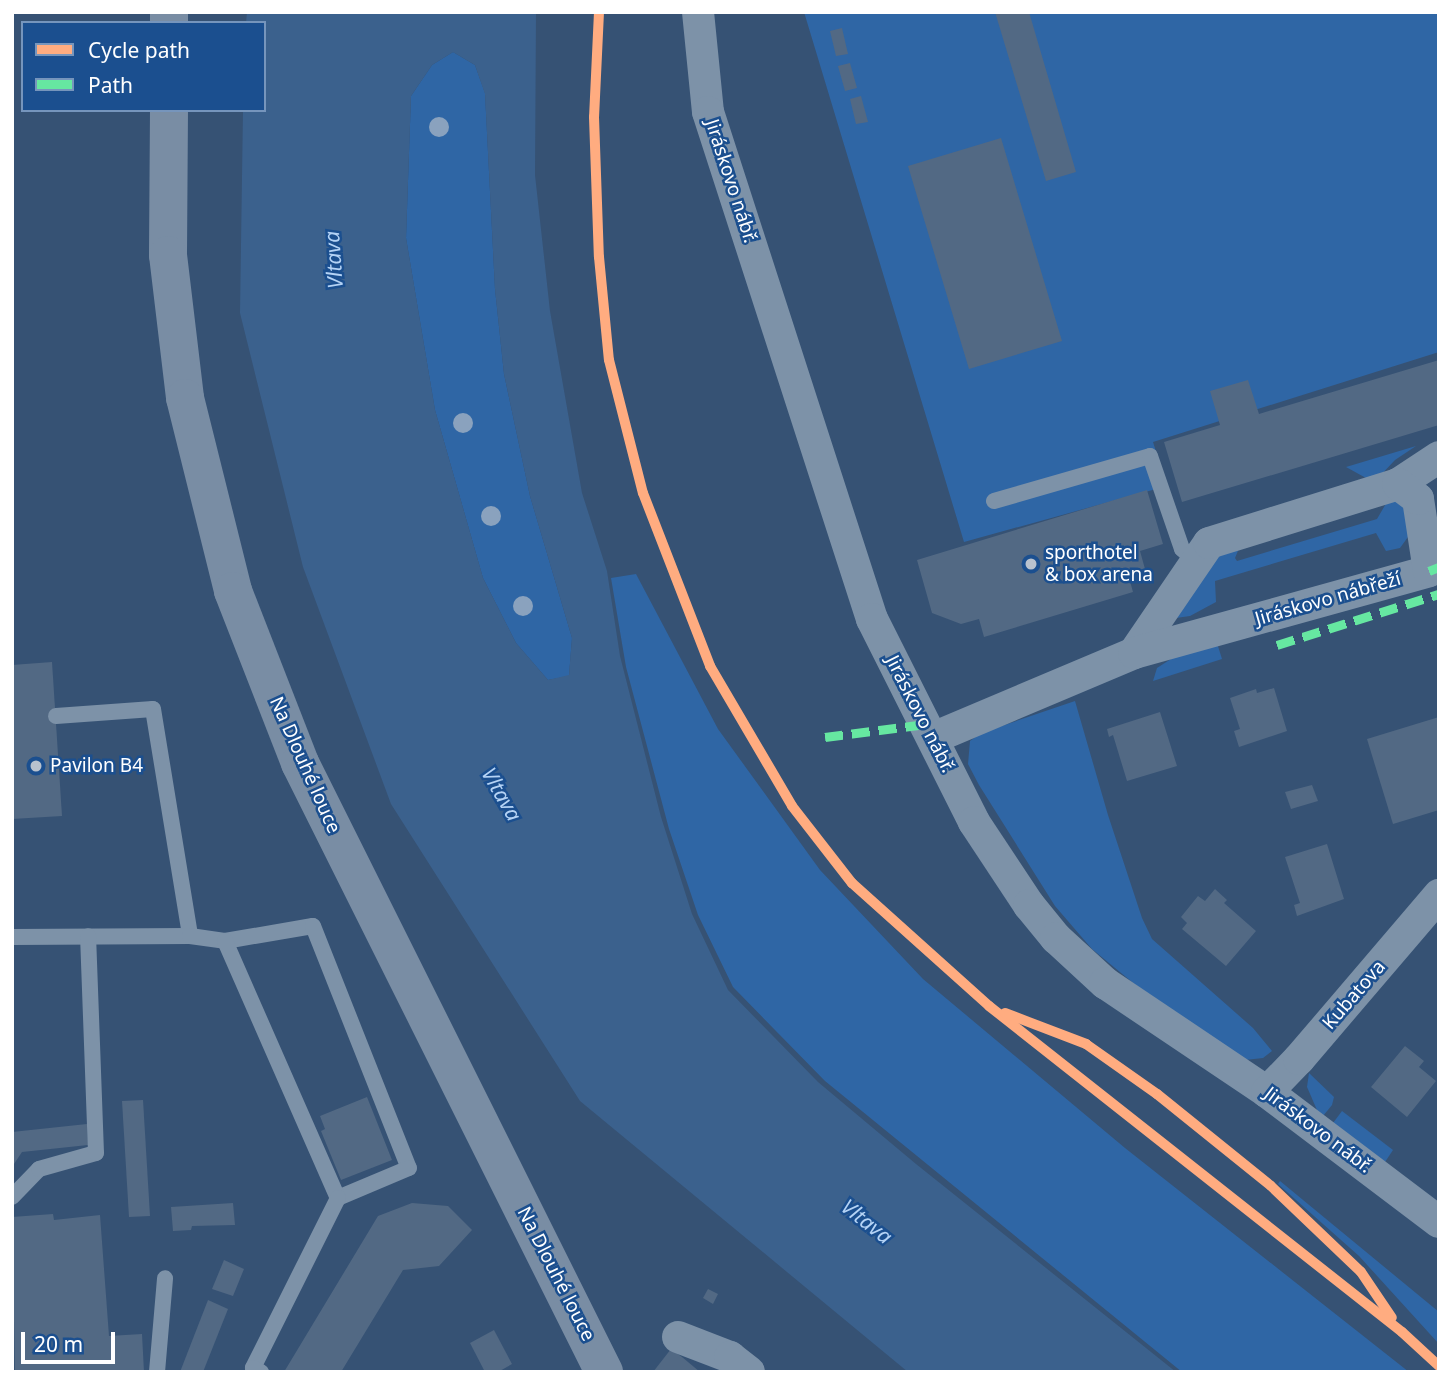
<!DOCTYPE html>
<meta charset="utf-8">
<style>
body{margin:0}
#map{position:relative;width:1451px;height:1384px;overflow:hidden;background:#365274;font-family:"Noto Sans",sans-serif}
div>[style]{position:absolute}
.green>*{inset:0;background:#2f66a5}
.water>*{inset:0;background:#3b618d}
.building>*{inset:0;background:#526984}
.lane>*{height:16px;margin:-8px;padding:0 8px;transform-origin:8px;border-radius:8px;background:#7d92a8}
.street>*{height:32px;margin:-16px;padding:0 16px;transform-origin:16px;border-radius:16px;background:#7d92a8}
.secondary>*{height:38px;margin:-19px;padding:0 19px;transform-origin:19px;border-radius:19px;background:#798da4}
.quiet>*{height:9px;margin-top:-4.5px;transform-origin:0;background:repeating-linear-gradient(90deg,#66e7a1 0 18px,transparent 0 27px)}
.cycleway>*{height:10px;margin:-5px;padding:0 5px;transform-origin:5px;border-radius:5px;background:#ffac80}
.trees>*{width:20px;height:20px;margin:-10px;border-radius:50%;background:#8aa2be}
.dots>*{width:19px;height:19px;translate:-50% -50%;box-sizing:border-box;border:4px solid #1b4f8f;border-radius:50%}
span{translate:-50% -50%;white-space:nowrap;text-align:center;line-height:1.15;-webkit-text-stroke:5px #1b4f8f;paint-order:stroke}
.street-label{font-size:19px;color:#fff}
.poi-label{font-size:19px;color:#fff}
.left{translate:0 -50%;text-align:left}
.water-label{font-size:21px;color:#b5d3f5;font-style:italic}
.frame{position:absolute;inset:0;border:14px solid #fff;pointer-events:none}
.legend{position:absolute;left:21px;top:21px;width:245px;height:91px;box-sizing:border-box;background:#1b4f8f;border:2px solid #7695bc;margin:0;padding:9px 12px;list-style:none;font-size:21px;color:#fff}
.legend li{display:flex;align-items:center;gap:14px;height:35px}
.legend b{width:35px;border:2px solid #7695bc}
.scale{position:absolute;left:21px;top:1332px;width:94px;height:32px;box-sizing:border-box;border:4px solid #fff;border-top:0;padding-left:9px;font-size:21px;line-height:24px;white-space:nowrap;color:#fff;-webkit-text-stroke:5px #1b4f8f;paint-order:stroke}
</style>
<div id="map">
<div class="green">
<i style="clip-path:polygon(804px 12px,1439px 12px,1439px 352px,1153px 442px,1167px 486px,964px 542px)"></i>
<i style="clip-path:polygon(453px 52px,475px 65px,485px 93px,495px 289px,504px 374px,530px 496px,572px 638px,569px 676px,548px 680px,516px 643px,483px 578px,435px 410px,406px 238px,411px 96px,432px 65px)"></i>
<i style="clip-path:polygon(1416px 446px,1395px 460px,1379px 477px,1366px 478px,1346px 467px)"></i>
<i style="clip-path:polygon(1398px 494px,1413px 530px,1400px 548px,1386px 551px,1376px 533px,1215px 581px,1216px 602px,1190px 616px,1176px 618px,1211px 552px,1243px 539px,1235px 558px,1237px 561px,1377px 519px,1391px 495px)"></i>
<i style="clip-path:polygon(636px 574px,718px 729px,820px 870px,923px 979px,1125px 1148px,1409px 1372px,1182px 1372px,825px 1081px,733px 987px,698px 915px,669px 829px,626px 667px,611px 578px)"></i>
<i style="clip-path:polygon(1202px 639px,1217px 643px,1222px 659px,1153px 681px,1157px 668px)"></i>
<i style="clip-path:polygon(1075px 701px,1108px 815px,1142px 918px,1152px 939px,1253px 1028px,1272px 1051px,1263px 1058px,1245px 1060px,1166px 1010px,1092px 949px,1055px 906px,979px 785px,968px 764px,970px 741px,981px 733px)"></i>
<i style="clip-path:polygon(1309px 1073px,1334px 1097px,1332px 1105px,1323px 1116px,1317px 1110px,1307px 1087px)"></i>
<i style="clip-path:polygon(1342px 1111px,1393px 1150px,1385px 1162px,1333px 1123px)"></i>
<i style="clip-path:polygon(1280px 1181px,1439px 1312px,1439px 1344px,1359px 1256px,1278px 1184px)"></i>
</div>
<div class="water">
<i style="clip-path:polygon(evenodd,247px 12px,536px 12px,535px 175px,550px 311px,582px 493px,607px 571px,620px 656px,661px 817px,692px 914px,728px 990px,818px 1082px,916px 1164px,1176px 1372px,908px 1372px,580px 1101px,391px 804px,303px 567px,240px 313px,243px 110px,264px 110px,264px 23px,246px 23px,247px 12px,453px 52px,475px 65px,485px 94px,495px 289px,504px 374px,530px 496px,572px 638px,569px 675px,548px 680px,516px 643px,483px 578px,435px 410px,406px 238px,411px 96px,432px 65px,453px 52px)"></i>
</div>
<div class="building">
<i style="clip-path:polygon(995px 12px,1029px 12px,1076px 172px,1046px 181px)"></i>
<i style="clip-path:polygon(842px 28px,848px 54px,836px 56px,830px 31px)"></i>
<i style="clip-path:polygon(850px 63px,857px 88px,845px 91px,838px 66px)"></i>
<i style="clip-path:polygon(861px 96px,868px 122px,856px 124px,850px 99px)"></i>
<i style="clip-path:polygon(1001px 138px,1062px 341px,969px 369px,908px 166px)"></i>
<i style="clip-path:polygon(1439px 360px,1439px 425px,1182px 502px,1164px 442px,1220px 425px,1210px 391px,1248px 380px,1259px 414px)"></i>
<i style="clip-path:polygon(1147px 490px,1163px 544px,1140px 551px,1145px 569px,1128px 574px,1133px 592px,984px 637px,979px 619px,961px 624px,932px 613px,917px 560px)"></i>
<i style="clip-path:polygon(52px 662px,62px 816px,12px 819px,12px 665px)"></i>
<i style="clip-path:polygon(1274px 688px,1287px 731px,1239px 747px,1234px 731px,1240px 729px,1230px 698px,1256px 689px,1257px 693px)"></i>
<i style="clip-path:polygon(1160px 712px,1177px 766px,1127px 781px,1113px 735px,1109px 737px,1107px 729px)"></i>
<i style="clip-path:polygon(1439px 717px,1439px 810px,1393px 824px,1367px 739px)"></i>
<i style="clip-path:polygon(1312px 785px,1318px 801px,1291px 809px,1285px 792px)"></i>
<i style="clip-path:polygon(1327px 844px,1344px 899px,1297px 916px,1294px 905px,1300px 903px,1285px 857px)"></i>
<i style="clip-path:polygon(1215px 889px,1227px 900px,1224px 903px,1256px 931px,1226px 966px,1182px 929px,1187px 923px,1181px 917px,1198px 896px,1205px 901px)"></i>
<i style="clip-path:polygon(1405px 1046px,1424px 1061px,1419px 1067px,1436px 1081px,1407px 1117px,1371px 1087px)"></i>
<i style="clip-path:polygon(367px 1097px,392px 1160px,341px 1180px,321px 1131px,325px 1129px,320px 1116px)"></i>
<i style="clip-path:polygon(143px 1100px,150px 1216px,129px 1217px,122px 1101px)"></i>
<i style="clip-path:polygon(87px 1124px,88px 1145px,22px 1152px,12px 1167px,12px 1132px)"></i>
<i style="clip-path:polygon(233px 1203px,235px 1225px,192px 1226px,191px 1230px,173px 1231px,171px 1207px)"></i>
<i style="clip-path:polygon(412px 1203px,448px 1206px,472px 1230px,439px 1266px,403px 1270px,341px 1372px,284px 1372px,378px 1216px)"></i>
<i style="clip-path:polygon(53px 1214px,54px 1220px,100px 1215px,109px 1336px,142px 1334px,144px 1372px,15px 1372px,12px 1217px)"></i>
<i style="clip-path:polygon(224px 1260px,244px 1269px,233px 1296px,212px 1289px)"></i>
<i style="clip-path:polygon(708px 1289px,718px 1294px,713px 1304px,703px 1298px)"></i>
<i style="clip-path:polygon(208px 1300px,228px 1309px,203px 1372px,180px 1372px)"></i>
<i style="clip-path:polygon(494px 1330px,512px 1364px,498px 1372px,485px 1372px,470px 1343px)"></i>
<i style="clip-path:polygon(671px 1349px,682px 1357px,700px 1372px,653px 1372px)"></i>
</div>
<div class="lane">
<i style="left:994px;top:501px;width:162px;rotate:-16.1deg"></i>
<i style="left:1150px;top:456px;width:98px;rotate:71deg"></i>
<i style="left:1182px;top:549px;width:18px;rotate:41deg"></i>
<i style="left:56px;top:716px;width:97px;rotate:-4.1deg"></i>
<i style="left:153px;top:709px;width:230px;rotate:80.7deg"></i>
<i style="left:12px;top:937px;width:178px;rotate:-0.3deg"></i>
<i style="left:190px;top:936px;width:35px;rotate:8deg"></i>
<i style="left:225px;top:941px;width:89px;rotate:-9.7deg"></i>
<i style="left:313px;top:926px;width:260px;rotate:68.4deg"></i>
<i style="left:409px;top:1168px;width:77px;rotate:157.1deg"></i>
<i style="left:225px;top:941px;width:281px;rotate:66.3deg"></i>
<i style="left:338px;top:1198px;width:190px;rotate:116.6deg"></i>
<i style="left:253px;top:1368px;width:9px;rotate:27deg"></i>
<i style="left:12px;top:1197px;width:39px;rotate:-46deg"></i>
<i style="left:39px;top:1169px;width:59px;rotate:-15.7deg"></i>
<i style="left:96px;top:1153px;width:217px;rotate:-92.1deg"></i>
<i style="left:157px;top:1372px;width:94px;rotate:-85.1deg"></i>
</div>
<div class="street">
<i style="left:698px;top:12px;width:100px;rotate:84.3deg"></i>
<i style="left:708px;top:112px;width:533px;rotate:72.08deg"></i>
<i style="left:872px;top:619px;width:227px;rotate:63.3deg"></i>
<i style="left:974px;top:822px;width:100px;rotate:56.5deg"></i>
<i style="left:1029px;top:905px;width:43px;rotate:50.7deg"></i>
<i style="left:1056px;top:938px;width:67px;rotate:42.6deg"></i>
<i style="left:1105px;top:983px;width:195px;rotate:33.9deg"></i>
<i style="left:1267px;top:1092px;width:216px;rotate:37.1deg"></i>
<i style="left:1134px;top:653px;width:133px;rotate:-55.7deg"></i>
<i style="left:1209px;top:543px;width:198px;rotate:-17.3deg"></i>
<i style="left:1398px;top:484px;width:49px;rotate:-33.4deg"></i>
<i style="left:933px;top:738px;width:218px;rotate:-22.9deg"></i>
<i style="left:1134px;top:653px;width:306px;rotate:-15.5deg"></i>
<i style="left:1429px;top:571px;width:73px;rotate:-98.7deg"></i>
<i style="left:1418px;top:499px;width:25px;rotate:-143deg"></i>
<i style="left:1267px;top:1092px;width:46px;rotate:-45.9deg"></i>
<i style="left:1299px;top:1059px;width:216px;rotate:-49.5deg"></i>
<i style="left:678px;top:1337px;width:56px;rotate:21deg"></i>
<i style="left:730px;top:1357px;width:24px;rotate:38deg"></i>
</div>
<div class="secondary">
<i style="left:169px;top:23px;width:11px;rotate:-90deg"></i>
<i style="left:169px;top:110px;width:145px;rotate:90.4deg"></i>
<i style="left:168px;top:255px;width:144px;rotate:83.2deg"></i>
<i style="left:185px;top:398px;width:199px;rotate:76deg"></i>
<i style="left:233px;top:591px;width:185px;rotate:68.7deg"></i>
<i style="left:300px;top:763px;width:681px;rotate:63.47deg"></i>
</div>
<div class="quiet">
<i style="left:1429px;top:571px;width:11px;rotate:-22deg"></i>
<i style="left:1277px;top:645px;width:170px;rotate:-17.5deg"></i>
<i style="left:825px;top:737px;width:102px;rotate:-7.3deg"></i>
</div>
<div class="cycleway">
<i style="left:599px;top:12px;width:105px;rotate:92.7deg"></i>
<i style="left:594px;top:117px;width:140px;rotate:88deg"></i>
<i style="left:599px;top:257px;width:103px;rotate:84.5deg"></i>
<i style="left:609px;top:360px;width:137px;rotate:75.7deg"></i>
<i style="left:643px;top:493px;width:186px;rotate:68.8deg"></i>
<i style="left:710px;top:666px;width:162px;rotate:59.6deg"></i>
<i style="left:792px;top:806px;width:98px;rotate:52.1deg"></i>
<i style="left:852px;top:883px;width:184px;rotate:41.9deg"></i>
<i style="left:989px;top:1006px;width:526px;rotate:38.29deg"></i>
<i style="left:1402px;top:1332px;width:50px;rotate:42.6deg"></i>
<i style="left:1005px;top:1013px;width:87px;rotate:20.9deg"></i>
<i style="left:1086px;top:1044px;width:87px;rotate:35.2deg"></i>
<i style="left:1157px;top:1094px;width:146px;rotate:38.9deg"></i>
<i style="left:1271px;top:1186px;width:124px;rotate:43.7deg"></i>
<i style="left:1361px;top:1272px;width:55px;rotate:56deg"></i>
</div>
<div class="trees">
<i style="left:439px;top:127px"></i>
<i style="left:463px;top:423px"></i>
<i style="left:491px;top:516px"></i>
<i style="left:523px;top:606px"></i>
</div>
<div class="dots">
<i style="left:1031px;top:564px;background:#b9c2ce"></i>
<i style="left:36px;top:766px;background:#b9c2ce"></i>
</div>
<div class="street-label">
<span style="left:731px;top:181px;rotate:72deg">Jiráskovo nábř.</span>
<span style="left:1328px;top:599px;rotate:-16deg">Jiráskovo nábřeží</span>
<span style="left:920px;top:714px;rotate:63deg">Jiráskovo nábř.</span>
<span style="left:305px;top:765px;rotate:66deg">Na Dlouhé louce</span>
<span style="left:1354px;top:995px;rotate:-49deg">Kubatova</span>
<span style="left:1318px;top:1130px;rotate:37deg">Jiráskovo nábř.</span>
<span style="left:556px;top:1274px;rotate:63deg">Na Dlouhé louce</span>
</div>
<div class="poi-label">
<span class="left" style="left:1045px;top:564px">sporthotel<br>&amp; box arena</span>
<span class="left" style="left:50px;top:766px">Pavilon B4</span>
</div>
<div class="water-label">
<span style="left:333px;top:260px;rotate:-94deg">Vltava</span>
<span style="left:502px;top:794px;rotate:60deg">Vltava</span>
<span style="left:867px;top:1221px;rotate:38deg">Vltava</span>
</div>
<div class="frame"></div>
<ul class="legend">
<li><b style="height:9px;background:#ffac80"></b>Cycle path</li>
<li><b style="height:9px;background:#66e7a1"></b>Path</li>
</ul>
<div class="scale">20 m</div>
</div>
